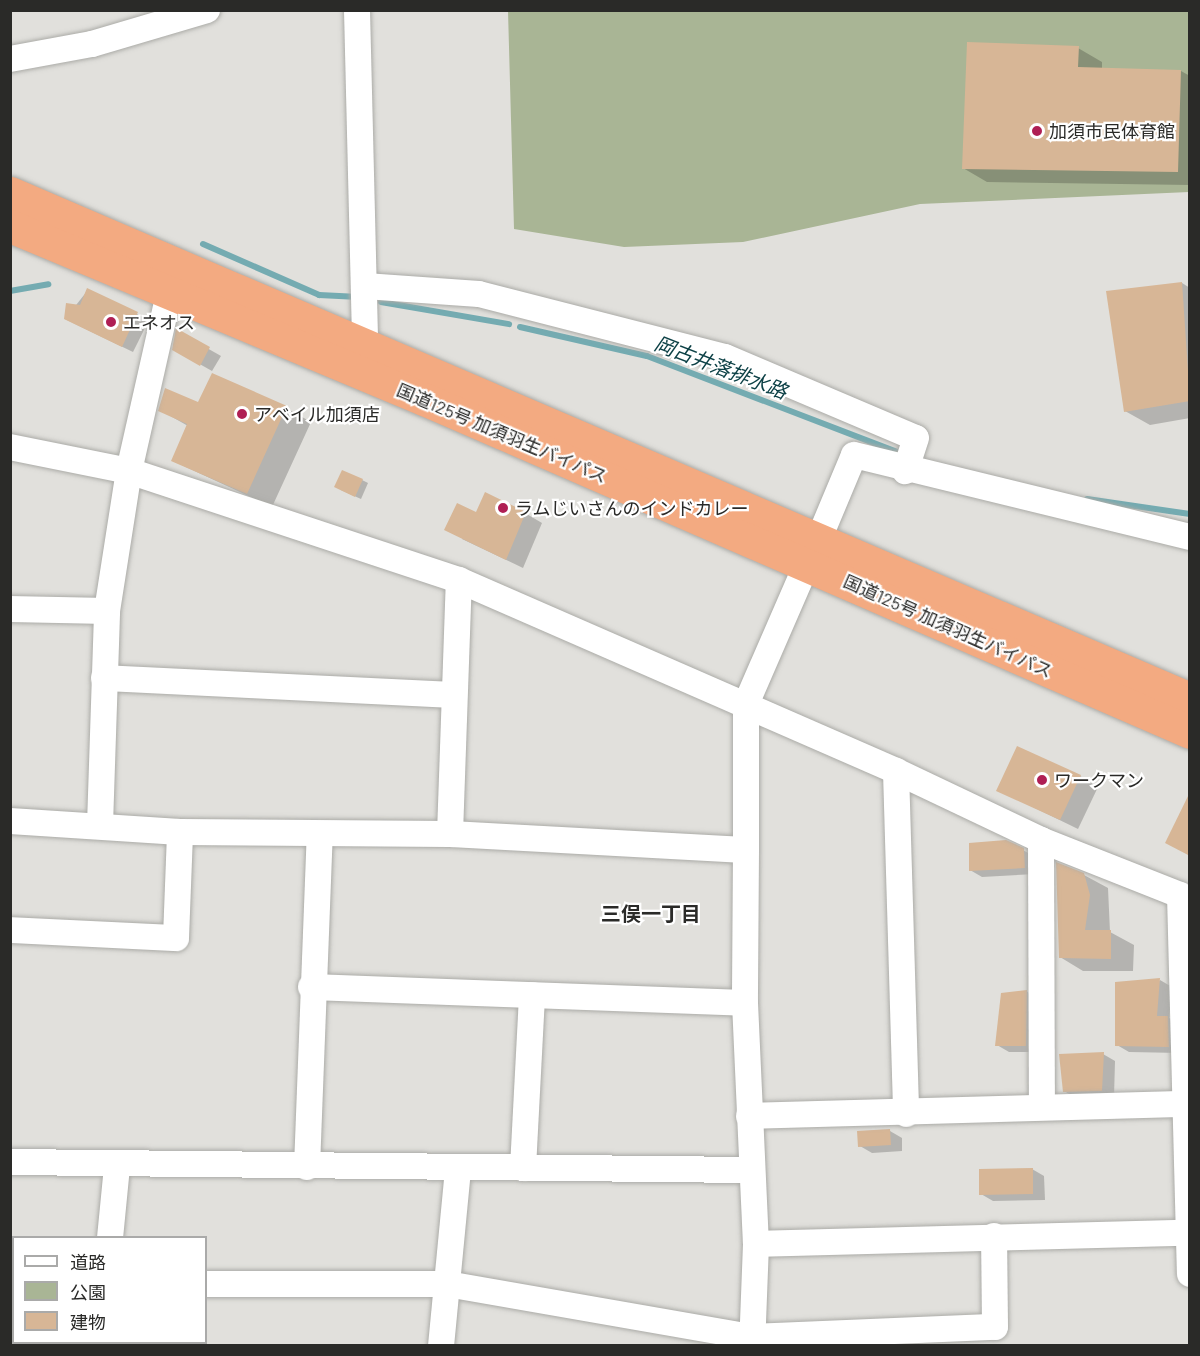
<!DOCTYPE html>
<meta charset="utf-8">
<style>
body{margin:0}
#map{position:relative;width:1200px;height:1356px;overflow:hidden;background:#e1e0dc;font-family:Barlow,"Noto Sans JP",sans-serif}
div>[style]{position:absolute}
.green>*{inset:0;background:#a9b595}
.shadow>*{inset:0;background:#0003}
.stream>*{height:6px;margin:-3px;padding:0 3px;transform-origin:3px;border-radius:3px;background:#74abb1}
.building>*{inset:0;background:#d7b696}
.roads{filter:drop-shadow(0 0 2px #ababa7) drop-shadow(0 0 2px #ababa7)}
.minor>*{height:26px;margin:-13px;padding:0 13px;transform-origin:13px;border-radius:13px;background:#fff}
.highway>*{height:33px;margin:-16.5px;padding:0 16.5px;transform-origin:16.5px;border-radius:16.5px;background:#f3aa81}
.dots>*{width:16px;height:16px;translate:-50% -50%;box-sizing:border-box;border:3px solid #fff;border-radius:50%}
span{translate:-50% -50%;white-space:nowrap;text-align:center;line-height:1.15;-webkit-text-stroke:4.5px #fff;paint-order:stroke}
.poi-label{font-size:18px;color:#2a2a28}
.left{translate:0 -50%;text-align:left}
.street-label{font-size:18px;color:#2a2a28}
.water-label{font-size:20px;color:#0d4146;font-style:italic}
.neighbourhood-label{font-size:20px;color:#2a2a28;font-weight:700}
.frame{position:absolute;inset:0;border:12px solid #2a2a28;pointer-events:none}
.legend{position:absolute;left:12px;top:1236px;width:195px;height:108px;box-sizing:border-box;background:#fff;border:2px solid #aaaaa9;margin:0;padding:8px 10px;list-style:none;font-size:18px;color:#2a2a28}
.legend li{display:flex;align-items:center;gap:12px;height:30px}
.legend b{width:30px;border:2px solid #aaaaa9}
</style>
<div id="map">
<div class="green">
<i style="clip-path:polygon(508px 11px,1189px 11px,1189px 192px,920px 204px,743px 242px,624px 247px,514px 229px)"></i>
</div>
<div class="shadow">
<i style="clip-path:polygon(1078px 48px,1102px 62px,1102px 69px,1181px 71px,1190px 76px,1190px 185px,987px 182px,963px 168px)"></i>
<i style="clip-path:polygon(1182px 283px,1190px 288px,1190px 418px,1150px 425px,1125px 411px)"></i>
<i style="clip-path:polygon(88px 290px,149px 320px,133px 352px,65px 319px)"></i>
<i style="clip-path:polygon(177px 331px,221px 356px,212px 371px,173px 349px)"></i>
<i style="clip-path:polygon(199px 404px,286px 408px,311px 422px,272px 507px,173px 461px,188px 426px,160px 410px)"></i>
<i style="clip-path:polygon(362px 480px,368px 483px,361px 499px,341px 490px)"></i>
<i style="clip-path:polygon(525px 513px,542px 523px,523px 568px,462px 539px,476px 514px)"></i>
<i style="clip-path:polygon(1080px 776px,1098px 787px,1078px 829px,998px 790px)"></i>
<i style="clip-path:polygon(1023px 850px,1035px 857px,1036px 874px,982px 877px,970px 870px)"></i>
<i style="clip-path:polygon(1084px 875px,1108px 888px,1110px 932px,1134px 945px,1133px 971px,1083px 971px,1060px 957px)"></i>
<i style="clip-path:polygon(1160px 980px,1172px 987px,1169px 1018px,1180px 1024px,1181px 1053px,1129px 1052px,1117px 1045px)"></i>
<i style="clip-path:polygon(1026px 991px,1038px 998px,1038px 1052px,1009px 1052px,997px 1045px)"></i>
<i style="clip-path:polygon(1103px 1054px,1115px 1061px,1114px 1097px,1076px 1098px,1064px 1091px)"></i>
<i style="clip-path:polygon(890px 1131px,902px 1138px,902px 1151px,872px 1153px,860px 1146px)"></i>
<i style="clip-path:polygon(1032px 1169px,1044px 1176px,1045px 1200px,993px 1201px,981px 1194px)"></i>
</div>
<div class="stream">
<i style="left:203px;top:244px;width:127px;rotate:23.7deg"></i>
<i style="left:319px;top:295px;width:35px;rotate:3deg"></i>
<i style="left:10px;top:291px;width:39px;rotate:-10deg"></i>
<i style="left:381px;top:302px;width:130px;rotate:9.8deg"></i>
<i style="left:520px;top:327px;width:130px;rotate:12.9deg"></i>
<i style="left:647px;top:356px;width:276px;rotate:21deg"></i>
<i style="left:1087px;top:499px;width:104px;rotate:8.3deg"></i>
</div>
<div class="building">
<i style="clip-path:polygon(967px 42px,1079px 46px,1078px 67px,1181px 70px,1178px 172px,962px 169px)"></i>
<i style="clip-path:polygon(1182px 282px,1190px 401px,1124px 412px,1106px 291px)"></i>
<i style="clip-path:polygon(87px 288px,138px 312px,122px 347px,64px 319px,66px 303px,80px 305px)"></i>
<i style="clip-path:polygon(176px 328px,210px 347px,200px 366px,172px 350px)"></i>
<i style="clip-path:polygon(212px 373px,287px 406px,247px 494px,171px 461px,187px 424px,158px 411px,165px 388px,198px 402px)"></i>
<i style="clip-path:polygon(342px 470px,363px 479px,355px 497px,334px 487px)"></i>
<i style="clip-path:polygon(485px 492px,526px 512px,506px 560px,444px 530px,457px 503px,476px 512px)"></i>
<i style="clip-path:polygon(1017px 746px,1081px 775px,1060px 820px,996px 791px)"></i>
<i style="clip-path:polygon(1190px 792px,1190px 856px,1165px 843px)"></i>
<i style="clip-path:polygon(1006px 840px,1024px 848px,1025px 868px,969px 871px,969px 843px)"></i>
<i style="clip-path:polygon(1056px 862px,1084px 873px,1090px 895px,1085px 930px,1111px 930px,1111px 959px,1059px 958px)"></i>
<i style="clip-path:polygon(1160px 978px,1157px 1016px,1168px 1016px,1169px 1047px,1115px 1046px,1115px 982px)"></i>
<i style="clip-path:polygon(1027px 990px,1026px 1046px,995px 1046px,1001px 993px)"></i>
<i style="clip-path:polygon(1104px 1052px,1102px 1091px,1063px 1092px,1059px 1054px)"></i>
<i style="clip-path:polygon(890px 1129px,891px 1145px,858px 1147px,857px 1131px)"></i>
<i style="clip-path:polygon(1033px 1168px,1033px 1194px,979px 1195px,979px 1169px)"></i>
</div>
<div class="roads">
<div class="minor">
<i style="left:357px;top:10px;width:337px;rotate:88.6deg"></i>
<i style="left:10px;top:59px;width:83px;rotate:-10.4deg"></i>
<i style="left:92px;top:44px;width:120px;rotate:-16.5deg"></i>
<i style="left:365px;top:286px;width:114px;rotate:4deg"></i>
<i style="left:479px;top:294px;width:254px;rotate:14.4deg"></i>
<i style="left:725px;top:357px;width:207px;rotate:23deg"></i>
<i style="left:916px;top:438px;width:35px;rotate:108deg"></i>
<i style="left:10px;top:447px;width:121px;rotate:11.4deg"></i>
<i style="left:129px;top:471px;width:348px;rotate:18.3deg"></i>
<i style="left:459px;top:580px;width:477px;rotate:23.6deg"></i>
<i style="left:896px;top:771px;width:161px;rotate:25.4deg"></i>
<i style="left:1041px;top:840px;width:149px;rotate:21.6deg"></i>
<i style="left:1180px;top:895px;width:379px;rotate:88.5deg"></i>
<i style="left:818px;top:541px;width:93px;rotate:-67.3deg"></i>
<i style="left:854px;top:455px;width:346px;rotate:13.7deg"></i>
<i style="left:10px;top:609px;width:97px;rotate:1.2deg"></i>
<i style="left:104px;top:678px;width:347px;rotate:2.8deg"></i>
<i style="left:896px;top:771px;width:343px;rotate:88.3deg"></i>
<i style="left:10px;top:821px;width:170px;rotate:3.7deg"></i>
<i style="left:180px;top:832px;width:270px;rotate:0.4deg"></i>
<i style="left:450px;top:834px;width:296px;rotate:3.1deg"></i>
<i style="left:746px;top:850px;width:153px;rotate:90.4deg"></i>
<i style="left:745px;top:1003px;width:241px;rotate:87.4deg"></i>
<i style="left:756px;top:1244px;width:102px;rotate:92.2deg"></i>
<i style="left:100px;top:825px;width:214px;rotate:-88.1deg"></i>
<i style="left:107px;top:611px;width:142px;rotate:-81.1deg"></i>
<i style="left:129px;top:471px;width:182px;rotate:-77.3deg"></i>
<i style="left:450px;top:834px;width:254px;rotate:-88deg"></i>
<i style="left:1041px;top:840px;width:267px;rotate:89.8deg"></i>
<i style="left:746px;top:850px;width:146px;rotate:-90deg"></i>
<i style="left:746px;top:704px;width:153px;rotate:-66.5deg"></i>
<i style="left:10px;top:930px;width:166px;rotate:2.8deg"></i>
<i style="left:176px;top:938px;width:106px;rotate:-87.8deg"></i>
<i style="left:311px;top:987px;width:434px;rotate:2.1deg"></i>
<i style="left:749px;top:1116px;width:436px;rotate:-1.6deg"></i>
<i style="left:10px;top:1162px;width:739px;rotate:0.62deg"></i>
<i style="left:307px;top:1167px;width:332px;rotate:-87.8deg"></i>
<i style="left:523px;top:1168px;width:173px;rotate:-87deg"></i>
<i style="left:110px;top:1238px;width:72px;rotate:-84.4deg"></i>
<i style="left:756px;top:1244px;width:434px;rotate:-1.5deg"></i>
<i style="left:10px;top:1284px;width:4px"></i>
<i style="left:206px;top:1284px;width:241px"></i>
<i style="left:447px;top:1284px;width:310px;rotate:9.9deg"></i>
<i style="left:752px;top:1337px;width:243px;rotate:-2.4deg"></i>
<i style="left:995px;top:1327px;width:91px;rotate:-90.6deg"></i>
<i style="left:99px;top:1346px;width:4px;rotate:-76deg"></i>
<i style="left:441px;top:1346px;width:179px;rotate:-84.5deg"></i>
</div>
<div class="highway">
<i style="left:10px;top:193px;width:1284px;rotate:23.21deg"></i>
<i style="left:10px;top:226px;width:449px;rotate:22.7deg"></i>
<i style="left:424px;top:399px;width:835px;rotate:23.5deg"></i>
</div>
</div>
<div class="dots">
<i style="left:1037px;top:131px;background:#af1f54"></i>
<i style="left:111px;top:322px;background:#af1f54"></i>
<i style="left:242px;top:414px;background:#af1f54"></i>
<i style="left:503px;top:508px;background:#af1f54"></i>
<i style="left:1042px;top:780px;background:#af1f54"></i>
</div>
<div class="poi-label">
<span class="left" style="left:1049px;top:131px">加須市民体育館</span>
<span class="left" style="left:123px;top:322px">エネオス</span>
<span class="left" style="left:254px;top:414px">アベイル加須店</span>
<span class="left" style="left:515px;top:508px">ラムじいさんのインドカレー</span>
<span class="left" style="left:1054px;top:780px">ワークマン</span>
</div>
<div class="street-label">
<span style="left:502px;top:433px;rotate:23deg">国道125号 加須羽生バイパス</span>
<span style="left:948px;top:626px;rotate:24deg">国道125号 加須羽生バイパス</span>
</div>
<div class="water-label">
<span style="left:721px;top:367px;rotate:21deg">岡古井落排水路</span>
</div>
<div class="neighbourhood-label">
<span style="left:651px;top:913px">三俣一丁目</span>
</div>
<div class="frame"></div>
<ul class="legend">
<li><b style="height:8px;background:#fff"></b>道路</li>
<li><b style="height:16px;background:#a9b595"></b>公園</li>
<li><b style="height:16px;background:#d7b696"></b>建物</li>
</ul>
</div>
